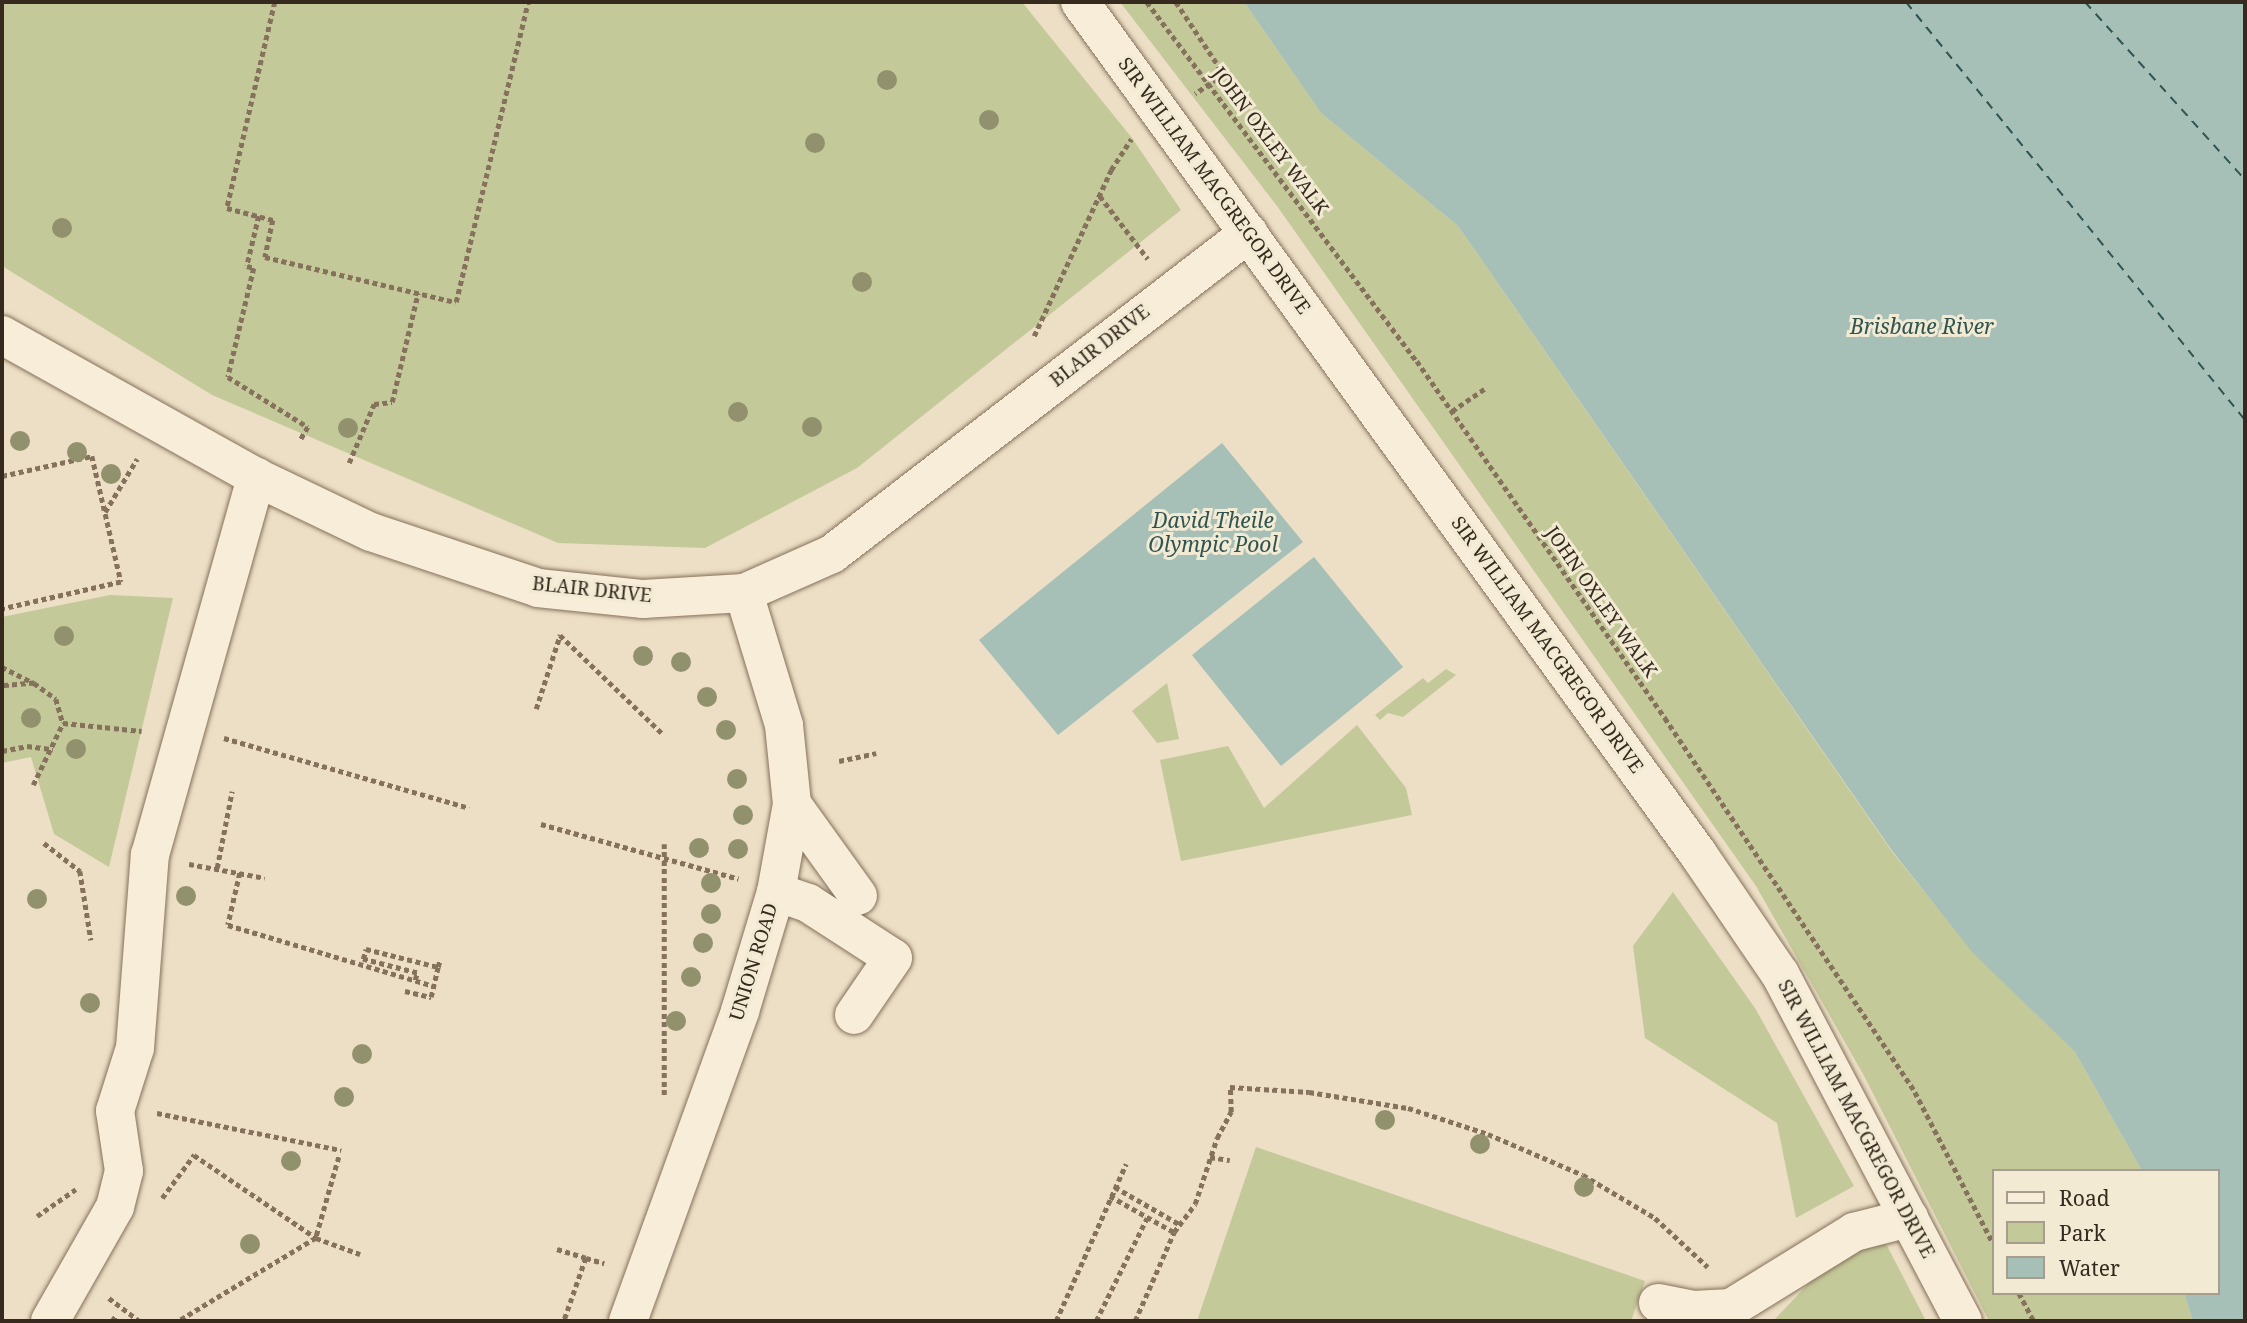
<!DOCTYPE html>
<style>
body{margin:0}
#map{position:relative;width:2247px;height:1323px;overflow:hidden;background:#ecdfc5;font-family:"Noto Serif",serif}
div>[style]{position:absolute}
.green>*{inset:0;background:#c4c999}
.water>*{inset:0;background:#a6bfb7}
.ferry>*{height:2px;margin-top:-1px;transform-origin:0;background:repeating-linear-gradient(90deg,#2f5552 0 9px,transparent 0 16px)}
.path>*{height:4.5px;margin-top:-2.25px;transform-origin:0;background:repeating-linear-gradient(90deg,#85715c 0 5px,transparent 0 8.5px)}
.roads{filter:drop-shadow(0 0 2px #85715c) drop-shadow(0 0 2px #85715c)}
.minor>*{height:38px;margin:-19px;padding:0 19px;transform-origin:19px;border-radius:19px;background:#f7edd8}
.trees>*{width:20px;height:20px;margin:-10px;border-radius:50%;background:#92916e}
span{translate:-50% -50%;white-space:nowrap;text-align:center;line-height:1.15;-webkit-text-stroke:6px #f3ead4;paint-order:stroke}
.street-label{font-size:19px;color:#362a1f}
.water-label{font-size:21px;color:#2f5552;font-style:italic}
.frame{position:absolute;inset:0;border:4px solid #362a1f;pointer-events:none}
.legend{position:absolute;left:1992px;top:1169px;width:228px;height:126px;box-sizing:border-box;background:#f3ead4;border:2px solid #a79d8c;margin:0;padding:9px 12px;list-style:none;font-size:21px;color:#362a1f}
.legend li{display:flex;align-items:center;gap:14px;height:35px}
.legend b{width:35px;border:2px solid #a79d8c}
</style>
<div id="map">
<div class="green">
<i style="clip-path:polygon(2px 2px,1022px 2px,1132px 138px,1181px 210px,857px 468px,705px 548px,558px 543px,212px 395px,2px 266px)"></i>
<i style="clip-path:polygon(1120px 2px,1244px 2px,1321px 113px,1458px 226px,1893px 853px,1974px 953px,2075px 1052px,2142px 1171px,1993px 1171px,1993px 1293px,2184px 1293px,2193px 1321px,1989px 1321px,1863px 1074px,1756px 886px,1277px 206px)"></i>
<i style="clip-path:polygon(110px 595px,173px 598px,109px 867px,54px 834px,31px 757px,2px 763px,2px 617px)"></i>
<i style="clip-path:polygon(1446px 669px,1456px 675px,1403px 717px,1388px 713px,1380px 720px,1375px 715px,1423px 678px,1428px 683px)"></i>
<i style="clip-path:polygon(1167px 683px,1179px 739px,1157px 743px,1132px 711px)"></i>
<i style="clip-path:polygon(1357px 725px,1406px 788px,1412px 815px,1181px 861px,1160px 760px,1228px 746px,1264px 808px)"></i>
<i style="clip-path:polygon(1673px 892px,1755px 1008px,1854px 1186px,1796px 1218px,1777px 1123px,1645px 1038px,1633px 946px)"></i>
<i style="clip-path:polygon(1256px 1147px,1645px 1281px,1631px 1321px,1197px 1321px)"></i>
<i style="clip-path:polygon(1882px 1236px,1926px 1321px,1748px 1321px,1775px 1319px,1830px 1261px)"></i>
</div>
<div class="water">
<i style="clip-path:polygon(1244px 2px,2245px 2px,2245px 1321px,2193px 1321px,2184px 1293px,2217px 1293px,2217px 1171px,2142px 1171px,2075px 1052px,1973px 953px,1893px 852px,1458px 226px,1321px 113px)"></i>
<i style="clip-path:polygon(1222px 443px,1303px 542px,1058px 735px,979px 640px)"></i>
<i style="clip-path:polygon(1314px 557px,1403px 667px,1281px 766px,1192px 655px)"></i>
</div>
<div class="ferry">
<i style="left:1906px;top:2px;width:538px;rotate:50.96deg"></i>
<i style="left:2085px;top:2px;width:239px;rotate:48deg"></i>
</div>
<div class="path">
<i style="left:275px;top:2px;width:212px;rotate:103.1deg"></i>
<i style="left:227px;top:208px;width:48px;rotate:14.6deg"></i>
<i style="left:273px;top:220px;width:38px;rotate:102deg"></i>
<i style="left:265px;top:257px;width:196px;rotate:13.3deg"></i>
<i style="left:456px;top:302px;width:309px;rotate:-76.5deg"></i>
<i style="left:1147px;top:2px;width:449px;rotate:53.1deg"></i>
<i style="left:1417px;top:361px;width:435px;rotate:55.2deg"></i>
<i style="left:1665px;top:718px;width:450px;rotate:56.2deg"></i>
<i style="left:1915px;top:1092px;width:170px;rotate:62.7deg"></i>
<i style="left:1176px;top:2px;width:87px;rotate:56.3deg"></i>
<i style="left:1224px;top:74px;width:35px;rotate:145deg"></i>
<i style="left:1100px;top:196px;width:79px;rotate:52.7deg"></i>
<i style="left:259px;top:216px;width:51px;rotate:103.5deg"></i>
<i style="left:247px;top:266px;width:7px;rotate:16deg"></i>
<i style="left:254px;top:268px;width:112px;rotate:103.4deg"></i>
<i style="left:228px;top:377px;width:94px;rotate:32deg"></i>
<i style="left:308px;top:427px;width:16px;rotate:120deg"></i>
<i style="left:1034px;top:336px;width:183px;rotate:-65.1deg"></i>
<i style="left:1111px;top:170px;width:37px;rotate:-57deg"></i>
<i style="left:1452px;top:411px;width:42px;rotate:-34.4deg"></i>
<i style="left:349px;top:463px;width:64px;rotate:-67deg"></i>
<i style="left:374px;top:404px;width:18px;rotate:-6deg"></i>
<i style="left:392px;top:402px;width:112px;rotate:-76.6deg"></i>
<i style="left:2px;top:476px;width:92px;rotate:-12.5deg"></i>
<i style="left:92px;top:456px;width:129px;rotate:77deg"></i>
<i style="left:121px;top:582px;width:122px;rotate:167.2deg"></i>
<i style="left:105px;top:512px;width:62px;rotate:-58.9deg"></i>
<i style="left:2px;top:667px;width:36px;rotate:27deg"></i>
<i style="left:34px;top:683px;width:32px;rotate:175deg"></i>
<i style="left:34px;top:683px;width:27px;rotate:36deg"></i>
<i style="left:56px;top:699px;width:25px;rotate:74deg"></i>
<i style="left:63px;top:723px;width:79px;rotate:5.8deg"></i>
<i style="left:536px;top:709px;width:78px;rotate:-72deg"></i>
<i style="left:560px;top:635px;width:144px;rotate:43.9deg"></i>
<i style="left:224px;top:738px;width:255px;rotate:15.9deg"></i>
<i style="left:2px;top:751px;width:25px;rotate:-11deg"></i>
<i style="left:27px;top:746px;width:26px;rotate:7deg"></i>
<i style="left:839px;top:761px;width:38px;rotate:-12deg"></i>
<i style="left:33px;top:785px;width:69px;rotate:-64.2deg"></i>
<i style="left:541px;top:824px;width:205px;rotate:15.5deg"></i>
<i style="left:44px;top:843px;width:46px;rotate:37.9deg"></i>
<i style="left:80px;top:871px;width:70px;rotate:80.9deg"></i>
<i style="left:189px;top:864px;width:77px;rotate:10.4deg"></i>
<i style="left:217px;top:868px;width:78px;rotate:-79deg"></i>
<i style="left:240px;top:873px;width:53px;rotate:103deg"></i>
<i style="left:228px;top:925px;width:215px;rotate:16.5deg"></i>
<i style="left:415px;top:980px;width:7px;rotate:-74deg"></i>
<i style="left:417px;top:973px;width:56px;rotate:-165.5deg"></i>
<i style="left:363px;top:959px;width:10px;rotate:-73deg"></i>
<i style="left:366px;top:949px;width:74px;rotate:14deg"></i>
<i style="left:438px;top:967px;width:8px;rotate:-76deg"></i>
<i style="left:405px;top:991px;width:27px;rotate:13deg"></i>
<i style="left:431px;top:997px;width:31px;rotate:-77deg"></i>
<i style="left:664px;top:1095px;width:251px;rotate:-90deg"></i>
<i style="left:157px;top:1113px;width:188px;rotate:11.4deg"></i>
<i style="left:339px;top:1157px;width:84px;rotate:105.9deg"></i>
<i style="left:316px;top:1238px;width:47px;rotate:20deg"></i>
<i style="left:1210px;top:1157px;width:20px;rotate:9deg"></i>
<i style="left:1115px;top:1187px;width:74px;rotate:30deg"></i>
<i style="left:1110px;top:1196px;width:73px;rotate:29.4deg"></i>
<i style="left:162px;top:1198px;width:54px;rotate:-53.3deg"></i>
<i style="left:194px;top:1155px;width:148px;rotate:34.2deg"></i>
<i style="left:316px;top:1238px;width:160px;rotate:148.8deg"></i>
<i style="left:37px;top:1216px;width:47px;rotate:-34.7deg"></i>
<i style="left:557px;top:1249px;width:30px;rotate:17deg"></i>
<i style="left:586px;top:1258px;width:67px;rotate:109.2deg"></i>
<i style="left:586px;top:1258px;width:19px;rotate:16deg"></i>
<i style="left:2019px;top:1293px;width:32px;rotate:62deg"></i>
<i style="left:109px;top:1298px;width:39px;rotate:37deg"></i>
<i style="left:112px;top:1321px;width:7px;rotate:-56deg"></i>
<i style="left:1056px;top:1321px;width:172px;rotate:-66deg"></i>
<i style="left:1096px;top:1321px;width:115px;rotate:-63.7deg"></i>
<i style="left:1135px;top:1321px;width:97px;rotate:-66.3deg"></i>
<i style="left:1174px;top:1232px;width:35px;rotate:-53deg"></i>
<i style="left:1195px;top:1204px;width:70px;rotate:-71.6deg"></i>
<i style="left:1217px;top:1138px;width:30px;rotate:-62deg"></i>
<i style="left:1231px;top:1112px;width:25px;rotate:-92deg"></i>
<i style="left:1230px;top:1087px;width:79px;rotate:3.6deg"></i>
<i style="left:1309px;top:1092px;width:100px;rotate:9.2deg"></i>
<i style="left:1408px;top:1108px;width:84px;rotate:18deg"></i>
<i style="left:1488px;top:1134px;width:103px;rotate:23.3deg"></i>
<i style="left:1583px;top:1175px;width:84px;rotate:30.8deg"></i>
<i style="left:1655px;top:1218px;width:72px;rotate:42.8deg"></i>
</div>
<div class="roads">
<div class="minor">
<i style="left:1080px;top:2px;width:1053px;rotate:54.04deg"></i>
<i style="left:1698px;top:854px;width:145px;rotate:55.7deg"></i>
<i style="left:1780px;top:974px;width:392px;rotate:62.2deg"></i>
<i style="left:2px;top:335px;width:291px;rotate:29.2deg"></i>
<i style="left:256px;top:477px;width:127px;rotate:25.6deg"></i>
<i style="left:371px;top:532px;width:176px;rotate:18.5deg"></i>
<i style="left:538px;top:588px;width:106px;rotate:6deg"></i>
<i style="left:643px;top:599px;width:101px;rotate:-3.4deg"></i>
<i style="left:744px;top:593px;width:96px;rotate:-23.9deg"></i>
<i style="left:832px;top:554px;width:526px;rotate:-37.59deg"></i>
<i style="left:792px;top:804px;width:113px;rotate:54.3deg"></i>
<i style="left:776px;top:892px;width:34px;rotate:19deg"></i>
<i style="left:808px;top:903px;width:101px;rotate:32.9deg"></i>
<i style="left:893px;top:958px;width:69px;rotate:124.4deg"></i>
<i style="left:1658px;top:1303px;width:36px;rotate:11deg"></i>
<i style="left:1693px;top:1310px;width:38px;rotate:-3deg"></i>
<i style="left:1731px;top:1308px;width:145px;rotate:-31.7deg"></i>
<i style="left:1854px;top:1232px;width:57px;rotate:-14.3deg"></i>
<i style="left:50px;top:1321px;width:131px;rotate:-60.3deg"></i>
<i style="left:115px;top:1207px;width:37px;rotate:-76deg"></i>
<i style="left:124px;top:1171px;width:61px;rotate:-98.5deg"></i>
<i style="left:115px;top:1111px;width:66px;rotate:-72.4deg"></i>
<i style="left:135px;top:1048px;width:194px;rotate:-85.6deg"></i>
<i style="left:150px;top:855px;width:393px;rotate:-74.3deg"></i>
<i style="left:628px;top:1321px;width:330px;rotate:-70.1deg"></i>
<i style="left:740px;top:1011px;width:124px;rotate:-73.2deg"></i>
<i style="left:776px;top:892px;width:89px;rotate:-79.7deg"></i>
<i style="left:792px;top:804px;width:79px;rotate:-95.8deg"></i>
<i style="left:784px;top:725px;width:138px;rotate:-106.9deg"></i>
</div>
</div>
<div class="trees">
<i style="left:887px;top:80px"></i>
<i style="left:989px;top:120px"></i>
<i style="left:815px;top:143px"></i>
<i style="left:62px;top:228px"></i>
<i style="left:862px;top:282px"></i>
<i style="left:738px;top:412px"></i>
<i style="left:812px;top:427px"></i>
<i style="left:348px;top:428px"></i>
<i style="left:20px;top:441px"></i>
<i style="left:77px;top:452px"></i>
<i style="left:111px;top:474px"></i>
<i style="left:64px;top:636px"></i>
<i style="left:643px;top:656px"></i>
<i style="left:681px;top:662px"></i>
<i style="left:707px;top:697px"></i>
<i style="left:31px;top:718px"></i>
<i style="left:726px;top:730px"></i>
<i style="left:76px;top:749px"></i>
<i style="left:737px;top:779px"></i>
<i style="left:743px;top:815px"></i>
<i style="left:699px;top:848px"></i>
<i style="left:738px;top:849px"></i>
<i style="left:711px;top:883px"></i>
<i style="left:186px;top:896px"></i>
<i style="left:37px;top:899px"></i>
<i style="left:711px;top:914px"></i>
<i style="left:703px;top:943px"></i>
<i style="left:691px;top:977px"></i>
<i style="left:90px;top:1003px"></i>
<i style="left:676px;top:1021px"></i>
<i style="left:362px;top:1054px"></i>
<i style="left:344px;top:1097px"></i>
<i style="left:1385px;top:1120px"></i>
<i style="left:1480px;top:1144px"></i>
<i style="left:291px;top:1161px"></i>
<i style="left:1584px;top:1187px"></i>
<i style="left:250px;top:1244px"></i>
</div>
<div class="street-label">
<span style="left:1270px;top:141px;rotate:53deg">JOHN OXLEY WALK</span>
<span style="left:1214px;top:186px;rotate:54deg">SIR WILLIAM MACGREGOR DRIVE</span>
<span style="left:1100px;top:346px;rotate:-38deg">BLAIR DRIVE</span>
<span style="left:592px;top:590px;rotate:6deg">BLAIR DRIVE</span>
<span style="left:1601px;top:602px;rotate:55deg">JOHN OXLEY WALK</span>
<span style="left:1547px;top:645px;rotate:54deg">SIR WILLIAM MACGREGOR DRIVE</span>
<span style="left:754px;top:962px;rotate:-73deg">UNION ROAD</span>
<span style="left:1856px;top:1119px;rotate:62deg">SIR WILLIAM MACGREGOR DRIVE</span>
</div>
<div class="water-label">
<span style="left:1922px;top:326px">Brisbane River</span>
<span style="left:1213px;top:532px">David Theile<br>Olympic Pool</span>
</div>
<div class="frame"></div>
<ul class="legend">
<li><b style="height:9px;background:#f7edd8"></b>Road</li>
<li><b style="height:19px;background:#c4c999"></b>Park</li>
<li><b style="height:19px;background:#a6bfb7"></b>Water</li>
</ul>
</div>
